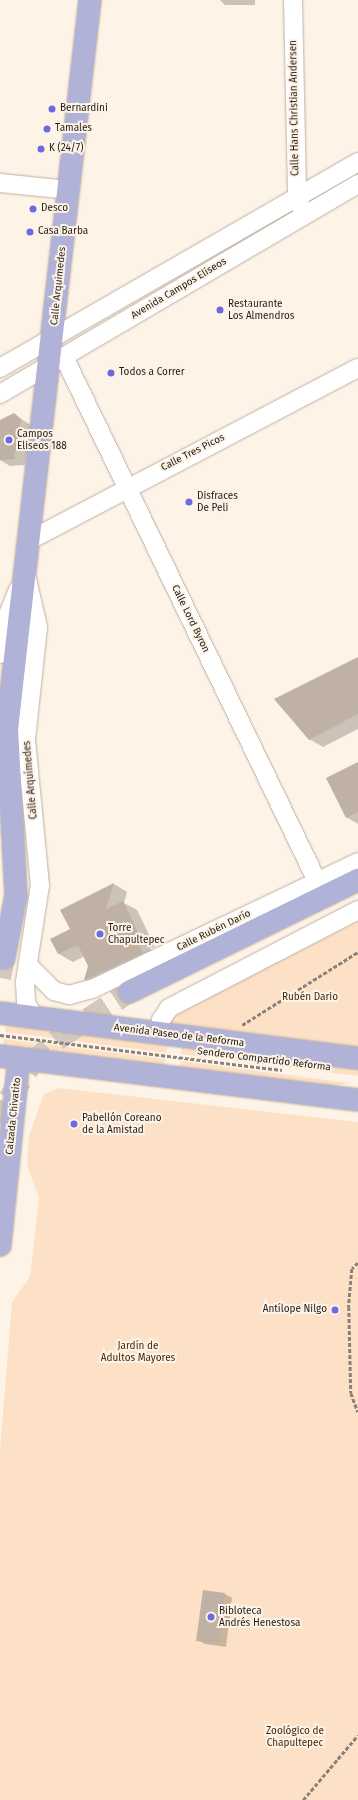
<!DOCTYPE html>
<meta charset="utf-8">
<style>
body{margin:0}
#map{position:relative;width:358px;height:1800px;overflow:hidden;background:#fef3e7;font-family:"Fira Sans",sans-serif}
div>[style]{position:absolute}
.green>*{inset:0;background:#fde1c6}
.shadow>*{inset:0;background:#0003}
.building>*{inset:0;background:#bfb2a4}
.major-tunnel>*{height:22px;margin-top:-11px;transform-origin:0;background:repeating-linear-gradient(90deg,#d2c8bd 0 22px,transparent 0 33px)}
.path>*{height:2.5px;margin-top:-1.25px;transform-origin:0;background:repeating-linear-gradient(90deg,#8a827a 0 4px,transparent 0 6px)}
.roads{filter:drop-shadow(0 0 1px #beb0a2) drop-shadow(0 0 1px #beb0a2)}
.minor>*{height:18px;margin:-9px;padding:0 9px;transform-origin:9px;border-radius:9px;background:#fff}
.major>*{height:22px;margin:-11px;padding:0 11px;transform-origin:11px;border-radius:11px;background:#b0b3d7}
.dots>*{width:11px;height:11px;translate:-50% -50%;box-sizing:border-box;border:2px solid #fef3e7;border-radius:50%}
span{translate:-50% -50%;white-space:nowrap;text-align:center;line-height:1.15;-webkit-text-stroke:4px #fef3e7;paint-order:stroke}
.street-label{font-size:10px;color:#201b16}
.poi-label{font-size:10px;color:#201b16}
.left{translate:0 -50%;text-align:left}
.right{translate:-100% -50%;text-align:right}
.park-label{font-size:10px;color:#40270a}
</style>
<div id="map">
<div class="green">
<i style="clip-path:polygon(358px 922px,358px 1050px,171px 1031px,169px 1018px,179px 1007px)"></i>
<i style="clip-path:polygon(6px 1024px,167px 1045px,166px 1053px,5px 1032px)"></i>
<i style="clip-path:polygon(4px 1039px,165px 1059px,164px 1067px,3px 1047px)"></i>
<i style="clip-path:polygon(182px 1047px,358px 1068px,358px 1076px,181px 1054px)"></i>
<i style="clip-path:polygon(181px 1061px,349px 1083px,330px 1087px,180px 1069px)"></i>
<i style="clip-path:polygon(59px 1088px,358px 1122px,358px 1800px,0 1800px,0 1450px,12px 1302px,30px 1277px,39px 1198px,27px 1165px,29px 1135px,44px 1094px)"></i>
</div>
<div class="shadow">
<i style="clip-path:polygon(220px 0,255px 0,255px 5px,225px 5px)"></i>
<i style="clip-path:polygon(14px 414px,32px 426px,25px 465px,10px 466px,0 460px,0 421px)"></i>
<i style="clip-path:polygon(358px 658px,358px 729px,323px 747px,309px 739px)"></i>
<i style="clip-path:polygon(358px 763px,358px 824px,346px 817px)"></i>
<i style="clip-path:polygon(114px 884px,127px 892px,124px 903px,137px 910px,155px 947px,150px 948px,157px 961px,99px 988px,85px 980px,90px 966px,85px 956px,73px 962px,59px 954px,52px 939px,71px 930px,62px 911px)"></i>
<i style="clip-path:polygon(225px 1594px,232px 1598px,226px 1647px,205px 1644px,197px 1640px)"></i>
</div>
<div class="building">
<i style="clip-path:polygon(14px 413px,21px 419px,14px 459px,0 460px,0 420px)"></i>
<i style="clip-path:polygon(358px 657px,358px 714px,309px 740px,274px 699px)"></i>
<i style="clip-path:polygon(358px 762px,358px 812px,346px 818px,326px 778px)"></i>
<i style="clip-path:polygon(114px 883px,106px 909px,123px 901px,141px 939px,137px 940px,143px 953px,84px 980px,88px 966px,78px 945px,58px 954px,50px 939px,70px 929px,60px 910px)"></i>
<i style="clip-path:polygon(203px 1590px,225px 1593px,219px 1643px,196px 1641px)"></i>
</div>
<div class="major-tunnel">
<i style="left:0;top:978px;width:20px;rotate:-79deg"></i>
<i style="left:0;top:1123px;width:26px;rotate:-69deg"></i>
<i style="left:9px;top:1099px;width:43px;rotate:-57.4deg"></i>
<i style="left:32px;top:1063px;width:39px;rotate:-42deg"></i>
<i style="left:61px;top:1037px;width:82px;rotate:-33.5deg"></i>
</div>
<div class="path">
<i style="left:242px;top:1025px;width:137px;rotate:-32.2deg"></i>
<i style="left:0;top:1035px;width:284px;rotate:7.1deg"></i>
<i style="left:358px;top:1263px;width:8px;rotate:135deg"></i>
<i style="left:352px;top:1269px;width:38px;rotate:95deg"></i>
<i style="left:349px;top:1307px;width:86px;rotate:88.7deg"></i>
<i style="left:351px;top:1393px;width:20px;rotate:70deg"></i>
<i style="left:303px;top:1800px;width:85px;rotate:-49.8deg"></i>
</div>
<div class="roads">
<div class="minor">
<i style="left:293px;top:0;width:197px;rotate:88.8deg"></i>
<i style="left:297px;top:197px;width:11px;rotate:68deg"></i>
<i style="left:0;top:183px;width:69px;rotate:5.8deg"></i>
<i style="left:64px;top:357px;width:582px;rotate:64.23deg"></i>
<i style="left:0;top:368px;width:413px;rotate:-29.9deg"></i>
<i style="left:0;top:394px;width:415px;rotate:-30.4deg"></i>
<i style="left:30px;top:540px;width:370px;rotate:-27.7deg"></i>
<i style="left:27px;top:579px;width:49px;rotate:77.1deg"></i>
<i style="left:38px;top:627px;width:114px;rotate:96.1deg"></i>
<i style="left:26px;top:740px;width:146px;rotate:84.5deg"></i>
<i style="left:40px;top:885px;width:98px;rotate:98.8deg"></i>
<i style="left:25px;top:982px;width:21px;rotate:87deg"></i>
<i style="left:26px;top:1003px;width:16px;rotate:60deg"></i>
<i style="left:0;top:654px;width:27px;rotate:-84deg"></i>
<i style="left:3px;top:627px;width:40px;rotate:-68deg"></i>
<i style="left:28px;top:965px;width:37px;rotate:45deg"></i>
<i style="left:54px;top:991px;width:16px;rotate:15deg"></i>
<i style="left:69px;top:995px;width:24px;rotate:-15deg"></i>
<i style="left:92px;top:989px;width:295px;rotate:-25.5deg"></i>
<i style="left:160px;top:1033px;width:13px;rotate:-86deg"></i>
<i style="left:161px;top:1020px;width:14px;rotate:-56deg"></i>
<i style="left:169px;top:1008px;width:213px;rotate:-27.4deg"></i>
</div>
<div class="major">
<i style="left:4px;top:958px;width:64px;rotate:-79.2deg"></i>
<i style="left:16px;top:895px;width:167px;rotate:-93.1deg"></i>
<i style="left:7px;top:728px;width:733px;rotate:-83.5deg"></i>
<i style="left:129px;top:992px;width:255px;rotate:-26.1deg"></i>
<i style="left:0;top:1013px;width:361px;rotate:7.2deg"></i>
<i style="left:0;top:1056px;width:361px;rotate:7deg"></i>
<i style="left:0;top:1245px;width:187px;rotate:-84.2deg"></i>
</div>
</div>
<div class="dots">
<i style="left:52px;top:109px;background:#6c69e3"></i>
<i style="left:47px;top:129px;background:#6c69e3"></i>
<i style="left:41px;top:149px;background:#6c69e3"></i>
<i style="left:33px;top:209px;background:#6c69e3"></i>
<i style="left:30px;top:232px;background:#6c69e3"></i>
<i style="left:220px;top:310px;background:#6c69e3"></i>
<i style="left:111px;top:373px;background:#6c69e3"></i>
<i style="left:9px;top:440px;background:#6c69e3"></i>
<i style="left:189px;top:502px;background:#6c69e3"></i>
<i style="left:100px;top:934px;background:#6c69e3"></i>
<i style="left:74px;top:1124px;background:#6c69e3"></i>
<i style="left:335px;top:1310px;background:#6c69e3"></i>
<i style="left:211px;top:1617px;background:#6c69e3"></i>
</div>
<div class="street-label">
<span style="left:295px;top:108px;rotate:-91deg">Calle Hans Christian Andersen</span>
<span style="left:59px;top:286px;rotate:-84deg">Calle Arquímedes</span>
<span style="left:179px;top:289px;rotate:-31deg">Avenida Campos Elíseos</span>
<span style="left:193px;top:453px;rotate:-27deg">Calle Tres Picos</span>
<span style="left:190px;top:619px;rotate:64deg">Calle Lord Byron</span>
<span style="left:31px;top:780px;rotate:-95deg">Calle Arquímedes</span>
<span style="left:214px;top:931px;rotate:-26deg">Calle Rubén Darío</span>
<span style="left:179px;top:1036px;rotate:7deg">Avenida Paseo de la Reforma</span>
<span style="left:264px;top:1060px;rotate:7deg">Sendero Compartido Reforma</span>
<span style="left:14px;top:1116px;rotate:-84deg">Calzada Chivatito</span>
</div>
<div class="poi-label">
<span class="left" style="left:60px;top:109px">Bernardini</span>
<span class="left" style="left:55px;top:129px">Tamales</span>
<span class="left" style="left:49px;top:149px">K (24/7)</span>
<span class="left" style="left:41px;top:209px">Desco</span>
<span class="left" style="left:38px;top:232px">Casa Barba</span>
<span class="left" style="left:228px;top:310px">Restaurante<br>Los Almendros</span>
<span class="left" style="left:119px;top:373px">Todos a Correr</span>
<span class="left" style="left:17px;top:440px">Campos<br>Eliseos 188</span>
<span class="left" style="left:197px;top:502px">Disfraces<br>De Peli</span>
<span class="left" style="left:108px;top:934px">Torre<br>Chapultepec</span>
<span class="left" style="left:82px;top:1124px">Pabellón Coreano<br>de la Amistad</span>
<span class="right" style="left:327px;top:1310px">Antílope Nilgo</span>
<span class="left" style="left:219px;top:1617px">Bibloteca<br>Andrés Henestosa</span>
</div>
<div class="park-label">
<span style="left:310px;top:998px">Rubén Dario</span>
<span style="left:138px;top:1352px">Jardín de<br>Adultos Mayores</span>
<span style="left:295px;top:1737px">Zoológico de<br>Chapultepec</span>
</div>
</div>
